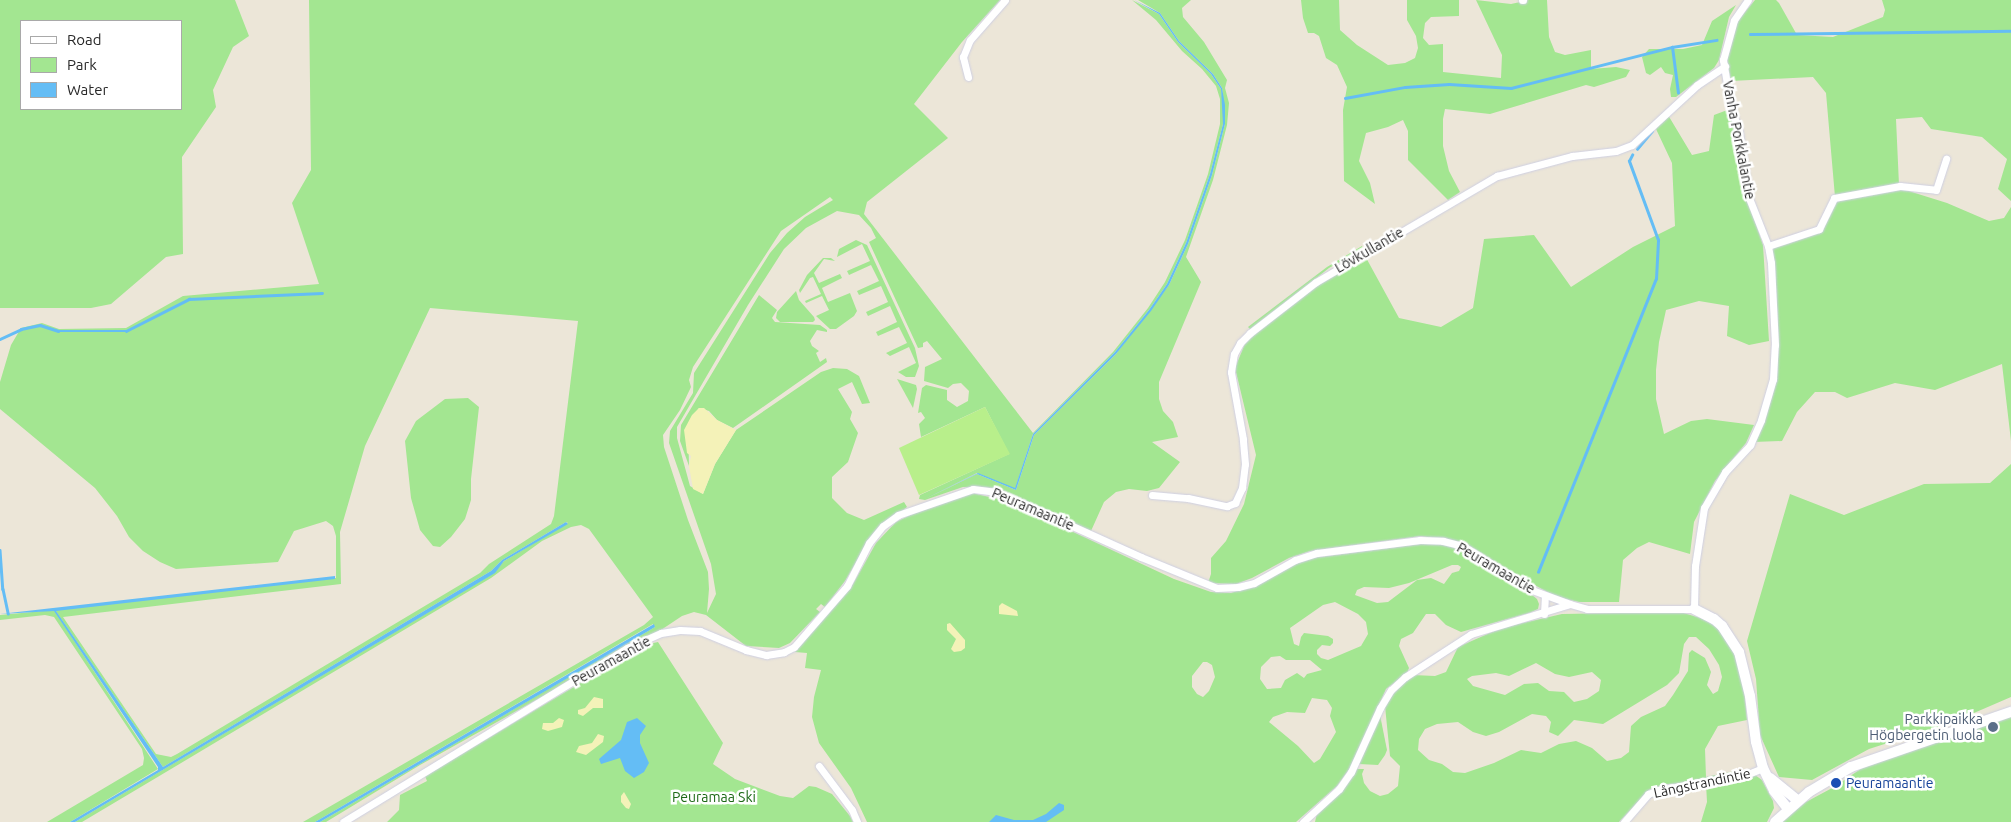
<!DOCTYPE html>
<meta charset="utf-8">
<style>
body{margin:0}
#map{position:relative;width:2011px;height:822px;overflow:hidden;background:#ece6d8;font-family:Ubuntu,sans-serif}
div>[style]{position:absolute}
.green>*{inset:0;background:#a3e691}
.sand>*{inset:0;background:#f4f2b8}
.pitch>*{inset:0;background:#b8ef8b}
.water>*{inset:0;background:#64bdf5}
.stream>*{height:2.5px;margin:-1.25px;padding:0 1.25px;transform-origin:1.25px;border-radius:1.25px;background:#64bdf5}
.roads{filter:drop-shadow(0 0 1px #cecfe2) drop-shadow(0 0 1px #cecfe2)}
.street>*{height:7px;margin:-3.5px;padding:0 3.5px;transform-origin:3.5px;border-radius:3.5px;background:#fff}
.secondary>*{height:10px;margin:-5px;padding:0 5px;transform-origin:5px;border-radius:5px;background:#fff}
.dots>*{width:14px;height:14px;translate:-50% -50%;box-sizing:border-box;border:2px solid #fff;border-radius:50%}
span{translate:-50% -50%;white-space:nowrap;text-align:center;line-height:1.15;-webkit-text-stroke:5px #fff;paint-order:stroke}
.street-label{font-size:14px;color:#282828}
.service-label{font-size:14px;color:#4e5e75}
.right{translate:-100% -50%;text-align:right}
.transit-label{font-size:14px;color:#164399}
.left{translate:0 -50%;text-align:left}
.park-label{font-size:14px;color:#1c6815}
.legend{position:absolute;left:20px;top:20px;width:162px;height:90px;box-sizing:border-box;background:#fff;border:1px solid #a9a9a9;margin:0;padding:6px 9px;list-style:none;font-size:15px;color:#282828}
.legend li{display:flex;align-items:center;gap:10px;height:25px}
.legend b{width:25px;border:1px solid #a9a9a9}
</style>
<div id="map">
<div class="green">
<i style="clip-path:polygon(evenodd,0 0,235px 0,249px 36px,233px 47px,213px 90px,216px 107px,182px 157px,183px 254px,166px 257px,111px 304px,91px 308px,0 308px,0 0,21px 21px,181px 21px,181px 109px,21px 109px,21px 21px)"></i>
<i style="clip-path:polygon(evenodd,309px 0,1000px 0,962px 42px,914px 104px,948px 138px,867px 202px,864px 214px,1033px 433px,1113px 352px,1148px 308px,1165px 282px,1185px 240px,1208px 174px,1220px 124px,1220px 99px,1216px 86px,1202px 69px,1182px 51px,1156px 20px,1132px 0,1159px 14px,1178px 42px,1211px 74px,1221px 89px,1223px 105px,1223px 124px,1210px 174px,1186px 243px,1167px 284px,1149px 310px,1115px 352px,1033px 434px,1015px 489px,977px 473px,925px 499px,977px 474px,1016px 490px,1034px 435px,1116px 354px,1169px 285px,1188px 244px,1212px 175px,1225px 124px,1222px 88px,1213px 74px,1179px 41px,1160px 13px,1138px 0,1191px 0,1182px 8px,1183px 17px,1204px 42px,1227px 80px,1225px 88px,1229px 103px,1227px 125px,1213px 180px,1186px 257px,1201px 282px,1159px 382px,1159px 399px,1163px 411px,1173px 422px,1178px 437px,1152px 442px,1180px 462px,1159px 488px,1147px 491px,1129px 489px,1116px 492px,1104px 502px,1091px 531px,993px 488px,963px 487px,925px 500px,919px 499px,920px 495px,1009px 454px,985px 407px,921px 437px,919px 424px,925px 418px,921px 412px,918px 413px,922px 388px,926px 385px,947px 390px,947px 400px,957px 407px,968px 401px,969px 391px,961px 383px,953px 384px,948px 388px,924px 381px,925px 367px,942px 359px,927px 341px,923px 343px,923px 347px,918px 348px,869px 242px,876px 238px,871px 228px,859px 215px,837px 211px,806px 228px,784px 249px,748px 305px,677px 427px,677px 438px,690px 486px,703px 494px,715px 464px,736px 430px,821px 372px,833px 368px,847px 369px,859px 376px,870px 403px,862px 404px,852px 382px,838px 389px,852px 412px,850px 419px,858px 433px,848px 462px,832px 477px,832px 498px,847px 513px,864px 520px,904px 502px,907px 507px,873px 534px,845px 581px,825px 607px,821px 604px,816px 609px,820px 612px,790px 643px,779px 648px,746px 646px,706px 615px,694px 612px,682px 616px,658px 632px,420px 765px,326px 822px,320px 822px,655px 627px,653px 624px,315px 822px,303px 822px,644px 625px,653px 617px,589px 529px,581px 525px,571px 527px,542px 541px,491px 578px,161px 775px,82px 822px,75px 822px,494px 573px,504px 561px,568px 523px,566px 522px,502px 560px,491px 571px,163px 767px,55px 610px,336px 578px,336px 536px,333px 526px,326px 521px,294px 531px,278px 562px,176px 569px,160px 562px,143px 551px,129px 537px,117px 516px,95px 488px,0 409px,0 382px,11px 345px,21px 328px,42px 323px,59px 329px,126px 328px,183px 296px,319px 284px,292px 203px,311px 170px,309px 0,830px 197px,833px 200px,805px 217px,787px 233px,770px 253px,694px 373px,693px 393px,670px 431px,669px 443px,711px 564px,716px 594px,707px 613px,709px 589px,708px 572px,688px 520px,664px 447px,663px 435px,680px 410px,691px 387px,689px 380px,693px 367px,781px 231px,830px 197px,309px 0,430px 308px,578px 321px,554px 516px,551px 524px,489px 564px,480px 573px,177px 754px,171px 757px,156px 754px,63px 617px,341px 584px,340px 532px,365px 446px,430px 308px)"></i>
<i style="clip-path:polygon(1301px 0,1339px 0,1340px 30px,1357px 45px,1388px 65px,1405px 63px,1415px 58px,1418px 48px,1416px 36px,1407px 20px,1407px 0,1459px 0,1459px 16px,1431px 17px,1425px 23px,1423px 38px,1429px 45px,1443px 44px,1443px 72px,1501px 78px,1502px 55px,1476px 0,1511px 4px,1529px 0,1547px 0,1549px 37px,1555px 52px,1565px 55px,1591px 50px,1591px 69px,1616px 67px,1630px 70px,1626px 77px,1594px 87px,1586px 85px,1490px 114px,1445px 109px,1443px 119px,1443px 146px,1449px 171px,1460px 192px,1448px 200px,1408px 160px,1408px 131px,1403px 120px,1388px 127px,1366px 133px,1359px 161px,1370px 183px,1375px 204px,1344px 181px,1343px 110px,1347px 87px,1337px 65px,1326px 58px,1319px 36px,1314px 33px,1308px 33px,1303px 18px)"></i>
<i style="clip-path:polygon(1755px 0,1776px 0,1779px 3px,1797px 35px,1833px 37px,1883px 17px,1885px 10px,1882px 0,2011px 0,2011px 201px,1998px 189px,2007px 159px,1982px 137px,1931px 129px,1922px 117px,1896px 119px,1899px 185px,1835px 197px,1826px 93px,1813px 77px,1731px 81px,1727px 59px,1733px 32px,1739px 19px)"></i>
<i style="clip-path:polygon(1736px 5px,1729px 17px,1719px 60px,1714px 68px,1676px 97px,1671px 97px,1670px 89px,1673px 75px,1665px 73px,1661px 67px,1650px 75px,1646px 73px,1642px 57px,1649px 49px,1683px 49px,1702px 45px,1712px 21px)"></i>
<i style="clip-path:polygon(1730px 109px,1738px 139px,1747px 198px,1763px 245px,1769px 341px,1749px 345px,1727px 336px,1729px 306px,1699px 301px,1666px 310px,1659px 342px,1656px 370px,1656px 399px,1664px 434px,1691px 421px,1707px 419px,1754px 425px,1746px 443px,1715px 481px,1694px 522px,1690px 554px,1649px 542px,1637px 548px,1623px 560px,1619px 602px,1579px 602px,1557px 597px,1512px 573px,1465px 543px,1421px 536px,1310px 551px,1289px 558px,1252px 578px,1236px 584px,1208px 583px,1211px 574px,1211px 558px,1226px 541px,1244px 504px,1256px 455px,1235px 368px,1246px 341px,1254px 333px,1327px 276px,1364px 254px,1399px 318px,1441px 327px,1473px 308px,1484px 239px,1534px 235px,1571px 287px,1633px 247px,1675px 226px,1672px 163px,1656px 129px,1668px 115px,1692px 155px,1709px 151px,1714px 115px)"></i>
<i style="clip-path:polygon(1899px 188px,1947px 203px,1989px 221px,2004px 218px,2011px 207px,2011px 441px,2002px 364px,1935px 390px,1895px 383px,1847px 398px,1835px 392px,1815px 392px,1797px 412px,1782px 441px,1753px 442px,1765px 418px,1773px 393px,1777px 365px,1771px 248px,1821px 231px,1835px 200px)"></i>
<i style="clip-path:polygon(856px 240px,867px 245px,915px 348px,919px 366px,915px 377px,906px 377px,898px 372px,916px 363px,909px 347px,890px 356px,886px 353px,907px 343px,899px 327px,878px 336px,876px 332px,897px 322px,890px 306px,868px 316px,866px 312px,888px 302px,881px 286px,859px 295px,857px 291px,879px 281px,871px 265px,849px 275px,847px 271px,870px 261px,862px 244px,837px 257px,839px 249px)"></i>
<i style="clip-path:polygon(1362px 246px,1363px 249px,1329px 268px,1251px 330px,1248px 327px,1327px 267px)"></i>
<i style="clip-path:polygon(823px 258px,831px 258px,835px 261px,824px 259px,814px 273px,819px 283px,840px 274px,842px 278px,822px 288px,828px 302px,850px 293px,857px 311px,854px 316px,836px 329px,830px 329px,816px 316px,829px 310px,822px 296px,806px 303px,805px 301px,821px 294px,813px 277px,810px 278px,800px 293px,799px 290px,807px 275px)"></i>
<i style="clip-path:polygon(796px 291px,799px 300px,814px 317px,815px 320px,813px 322px,780px 322px,776px 318px,777px 312px)"></i>
<i style="clip-path:polygon(759px 295px,777px 310px,772px 318px,775px 322px,820px 325px,827px 330px,827px 332px,817px 330px,810px 341px,812px 346px,819px 351px,816px 353px,820px 362px,826px 358px,827px 362px,733px 428px,717px 420px,709px 411px,699px 408px,688px 423px,689px 466px,680px 441px,681px 425px)"></i>
<i style="clip-path:polygon(897px 379px,916px 385px,917px 389px,913px 408px)"></i>
<i style="clip-path:polygon(468px 398px,479px 407px,471px 479px,471px 500px,465px 519px,451px 537px,440px 547px,433px 546px,420px 530px,411px 498px,405px 441px,416px 421px,445px 399px)"></i>
<i style="clip-path:polygon(2011px 464px,2011px 697px,1953px 722px,1869px 749px,1812px 780px,1779px 777px,1760px 735px,1756px 679px,1747px 641px,1790px 494px,1844px 515px,1924px 484px,1990px 483px)"></i>
<i style="clip-path:polygon(evenodd,972px 493px,1007px 501px,1174px 579px,1211px 592px,1231px 593px,1255px 585px,1299px 562px,1312px 558px,1427px 543px,1443px 544px,1461px 549px,1531px 594px,1537px 599px,1539px 604px,1538px 609px,1529px 613px,1461px 632px,1446px 625px,1435px 614px,1426px 614px,1413px 633px,1401px 639px,1399px 646px,1409px 668px,1407px 673px,1386px 689px,1352px 765px,1337px 786px,1296px 822px,867px 822px,851px 788px,819px 743px,812px 717px,814px 697px,821px 670px,805px 668px,807px 653px,795px 652px,853px 584px,876px 543px,896px 522px,937px 502px,972px 493px,1452px 565px,1458px 565px,1461px 567px,1459px 571px,1452px 573px,1444px 584px,1431px 578px,1417px 580px,1388px 602px,1377px 603px,1355px 595px,1357px 590px,1364px 587px,1389px 588px,1409px 583px,1452px 565px,972px 493px,1335px 602px,1358px 614px,1366px 622px,1368px 634px,1361px 646px,1328px 660px,1321px 658px,1317px 654px,1317px 650px,1322px 645px,1330px 646px,1333px 643px,1333px 639px,1328px 636px,1304px 633px,1301px 637px,1299px 646px,1294px 644px,1290px 628px,1323px 605px,1335px 602px,972px 493px,1280px 656px,1286px 660px,1310px 660px,1322px 670px,1307px 674px,1304px 678px,1297px 673px,1285px 680px,1281px 688px,1267px 689px,1260px 679px,1261px 667px,1271px 657px,1280px 656px,972px 493px,1203px 662px,1207px 662px,1212px 665px,1215px 677px,1209px 691px,1203px 697px,1197px 694px,1192px 687px,1192px 676px,1203px 662px,972px 493px,1312px 698px,1327px 700px,1332px 708px,1330px 716px,1336px 732px,1320px 759px,1314px 763px,1298px 746px,1269px 722px,1273px 717px,1287px 712px,1305px 713px,1312px 698px)"></i>
<i style="clip-path:polygon(54px 610px,158px 769px,70px 822px,47px 822px,143px 765px,144px 758px,142px 749px,54px 617px,45px 615px,0 620px,0 615px)"></i>
<i style="clip-path:polygon(evenodd,1680px 612px,1704px 619px,1716px 627px,1727px 639px,1735px 654px,1744px 687px,1747px 720px,1718px 726px,1705px 749px,1706px 777px,1740px 770px,1740px 774px,1697px 783px,1667px 784px,1650px 789px,1619px 822px,1315px 822px,1317px 813px,1355px 769px,1364px 769px,1362px 774px,1364px 783px,1370px 791px,1380px 796px,1388px 794px,1398px 786px,1400px 766px,1390px 756px,1385px 706px,1394px 691px,1413px 675px,1435px 676px,1446px 672px,1458px 647px,1501px 628px,1562px 614px,1680px 612px,1689px 637px,1696px 637px,1709px 649px,1719px 665px,1722px 677px,1718px 691px,1713px 694px,1707px 685px,1711px 672px,1705px 658px,1692px 650px,1689px 653px,1688px 671px,1673px 695px,1665px 706px,1641px 717px,1631px 726px,1629px 752px,1621px 758px,1607px 761px,1592px 748px,1576px 741px,1559px 744px,1541px 753px,1521px 750px,1494px 763px,1465px 773px,1453px 772px,1442px 764px,1429px 760px,1418px 750px,1419px 739px,1425px 729px,1437px 724px,1458px 722px,1473px 732px,1486px 736px,1499px 732px,1532px 714px,1546px 716px,1551px 722px,1549px 732px,1558px 736px,1574px 720px,1603px 724px,1667px 685px,1679px 673px,1684px 644px,1689px 637px,1680px 612px,1536px 663px,1555px 674px,1569px 677px,1592px 672px,1601px 680px,1599px 691px,1587px 699px,1574px 702px,1564px 692px,1549px 691px,1538px 683px,1524px 684px,1505px 695px,1473px 686px,1467px 679px,1472px 676px,1496px 673px,1509px 676px,1536px 663px)"></i>
<i style="clip-path:polygon(658px 642px,723px 743px,713px 764px,735px 779px,780px 796px,793px 798px,809px 786px,816px 787px,832px 794px,850px 816px,853px 822px,387px 822px,399px 810px,400px 795px,427px 781px,425px 776px,644px 645px)"></i>
<i style="clip-path:polygon(1380px 715px,1387px 750px,1385px 755px,1378px 765px,1359px 764px)"></i>
<i style="clip-path:polygon(2011px 716px,2011px 822px,1781px 822px,1806px 802px,1834px 787px,1871px 762px)"></i>
<i style="clip-path:polygon(1755px 775px,1762px 780px,1773px 801px,1774px 808px,1767px 822px,1701px 822px,1707px 802px,1706px 784px)"></i>
</div>
<div class="sand">
<i style="clip-path:polygon(699px 408px,704px 408px,717px 420px,736px 430px,715px 464px,703px 494px,693px 489px,689px 466px,691px 456px,687px 453px,684px 430px,692px 415px)"></i>
<i style="clip-path:polygon(1002px 603px,1017px 611px,1018px 616px,999px 614px,999px 606px)"></i>
<i style="clip-path:polygon(950px 623px,965px 640px,965px 648px,961px 651px,954px 652px,951px 649px,956px 639px,947px 630px,947px 624px)"></i>
<i style="clip-path:polygon(594px 697px,603px 699px,603px 708px,593px 708px,583px 716px,578px 714px,578px 710px,585px 708px)"></i>
<i style="clip-path:polygon(559px 718px,564px 720px,562px 727px,548px 731px,542px 729px,543px 723px,553px 723px)"></i>
<i style="clip-path:polygon(598px 734px,604px 736px,603px 742px,586px 755px,576px 752px,579px 746px,592px 743px)"></i>
<i style="clip-path:polygon(624px 792px,631px 804px,629px 809px,626px 808px,621px 802px,621px 796px)"></i>
</div>
<div class="pitch">
<i style="clip-path:polygon(985px 407px,1010px 454px,919px 495px,899px 448px)"></i>
</div>
<div class="water">
<i style="clip-path:polygon(1134px 0,1160px 13px,1179px 41px,1213px 74px,1222px 88px,1225px 105px,1225px 124px,1212px 175px,1188px 244px,1169px 285px,1151px 311px,1116px 354px,1034px 435px,1016px 490px,977px 474px,924px 499px,978px 473px,1015px 488px,1033px 434px,1115px 352px,1149px 310px,1167px 284px,1186px 243px,1210px 174px,1223px 124px,1221px 89px,1211px 74px,1178px 42px,1159px 14px)"></i>
<i style="clip-path:polygon(566px 522px,568px 524px,504px 561px,495px 573px,75px 822px,70px 822px,158px 770px,158px 767px,54px 611px,0 614px,335px 576px,335px 579px,56px 611px,163px 767px,491px 571px,502px 560px)"></i>
<i style="clip-path:polygon(654px 624px,655px 627px,611px 653px,320px 822px,315px 822px)"></i>
<i style="clip-path:polygon(637px 718px,646px 726px,640px 735px,640px 743px,649px 763px,644px 772px,634px 778px,625px 771px,620px 758px,601px 764px,599px 759px,621px 740px,627px 722px)"></i>
<i style="clip-path:polygon(1059px 803px,1064px 805px,1064px 810px,1046px 822px,989px 822px,996px 815px,1014px 820px,1033px 820px,1046px 814px)"></i>
</div>
<div class="stream">
<i style="left:1750px;top:34px;width:261px;rotate:-0.7deg"></i>
<i style="left:1678px;top:93px;width:46px;rotate:-97.4deg"></i>
<i style="left:1672px;top:47px;width:45px;rotate:-9deg"></i>
<i style="left:1345px;top:98px;width:61px;rotate:-10.4deg"></i>
<i style="left:1405px;top:87px;width:44px;rotate:-3.9deg"></i>
<i style="left:1449px;top:84px;width:62px;rotate:3.7deg"></i>
<i style="left:1511px;top:88px;width:166px;rotate:-14.3deg"></i>
<i style="left:1637px;top:149px;width:23px;rotate:-50deg"></i>
<i style="left:0;top:339px;width:23px;rotate:-25deg"></i>
<i style="left:21px;top:329px;width:19px;rotate:-12deg"></i>
<i style="left:40px;top:325px;width:19px;rotate:18deg"></i>
<i style="left:58px;top:331px;width:68px"></i>
<i style="left:126px;top:331px;width:71px;rotate:-26.9deg"></i>
<i style="left:189px;top:299px;width:133px;rotate:-2.6deg"></i>
<i style="left:0;top:550px;width:39px;rotate:86deg"></i>
<i style="left:3px;top:589px;width:25px;rotate:78deg"></i>
<i style="left:1538px;top:572px;width:316px;rotate:-68.1deg"></i>
<i style="left:1656px;top:279px;width:39px;rotate:-87deg"></i>
<i style="left:1658px;top:240px;width:84px;rotate:-110.2deg"></i>
<i style="left:1629px;top:161px;width:7px;rotate:-63deg"></i>
</div>
<div class="roads">
<div class="street">
<i style="left:1522px;top:0;width:1px"></i>
<i style="left:968px;top:77px;width:21px;rotate:-104deg"></i>
<i style="left:963px;top:57px;width:18px;rotate:-68deg"></i>
<i style="left:970px;top:40px;width:53px;rotate:-48.8deg"></i>
<i style="left:1768px;top:246px;width:54px;rotate:-18.4deg"></i>
<i style="left:1819px;top:229px;width:34px;rotate:-64deg"></i>
<i style="left:1834px;top:198px;width:67px;rotate:-10.3deg"></i>
<i style="left:1900px;top:186px;width:36px;rotate:6deg"></i>
<i style="left:1936px;top:190px;width:33px;rotate:-72deg"></i>
<i style="left:1152px;top:495px;width:36px;rotate:5deg"></i>
<i style="left:1188px;top:498px;width:40px;rotate:12deg"></i>
<i style="left:1227px;top:506px;width:9px;rotate:-21deg"></i>
<i style="left:1235px;top:503px;width:17px;rotate:-65deg"></i>
<i style="left:1242px;top:488px;width:24px;rotate:-83deg"></i>
<i style="left:1245px;top:464px;width:25px;rotate:-95deg"></i>
<i style="left:1243px;top:439px;width:68px;rotate:-100.2deg"></i>
<i style="left:1231px;top:372px;width:18px;rotate:-81deg"></i>
<i style="left:1234px;top:354px;width:13px;rotate:-61deg"></i>
<i style="left:1240px;top:343px;width:14px;rotate:-45deg"></i>
<i style="left:1250px;top:333px;width:83px;rotate:-37.7deg"></i>
<i style="left:1316px;top:282px;width:210px;rotate:-30.4deg"></i>
<i style="left:1497px;top:176px;width:78px;rotate:-14.9deg"></i>
<i style="left:1572px;top:156px;width:44px;rotate:-6.5deg"></i>
<i style="left:1616px;top:151px;width:17px;rotate:-21deg"></i>
<i style="left:1632px;top:145px;width:88px;rotate:-42.7deg"></i>
<i style="left:1697px;top:85px;width:34px;rotate:-34deg"></i>
<i style="left:1544px;top:614px;width:18px;rotate:-87deg"></i>
<i style="left:819px;top:766px;width:55px;rotate:53.1deg"></i>
<i style="left:852px;top:810px;width:13px;rotate:67deg"></i>
<i style="left:343px;top:822px;width:333px;rotate:-31.5deg"></i>
<i style="left:627px;top:648px;width:37px;rotate:-24deg"></i>
<i style="left:661px;top:633px;width:19px;rotate:-9deg"></i>
<i style="left:680px;top:630px;width:20px;rotate:3deg"></i>
<i style="left:700px;top:631px;width:50px;rotate:22.4deg"></i>
<i style="left:746px;top:650px;width:21px;rotate:14deg"></i>
<i style="left:766px;top:655px;width:18px;rotate:-9deg"></i>
<i style="left:784px;top:652px;width:11px;rotate:-27deg"></i>
<i style="left:794px;top:647px;width:81px;rotate:-49deg"></i>
<i style="left:847px;top:586px;width:48px;rotate:-62.9deg"></i>
<i style="left:869px;top:543px;width:22px;rotate:-51deg"></i>
<i style="left:883px;top:526px;width:19px;rotate:-36deg"></i>
<i style="left:898px;top:515px;width:79px;rotate:-19.1deg"></i>
<i style="left:973px;top:489px;width:24px;rotate:7deg"></i>
<i style="left:997px;top:492px;width:158px;rotate:24.3deg"></i>
<i style="left:1141px;top:557px;width:82px;rotate:22.2deg"></i>
<i style="left:1217px;top:588px;width:21px;rotate:-3deg"></i>
<i style="left:1238px;top:587px;width:16px;rotate:-14deg"></i>
<i style="left:1254px;top:583px;width:47px;rotate:-29.3deg"></i>
<i style="left:1295px;top:560px;width:23px;rotate:-18deg"></i>
<i style="left:1317px;top:553px;width:104px;rotate:-7.2deg"></i>
<i style="left:1420px;top:540px;width:23px;rotate:2deg"></i>
<i style="left:1443px;top:541px;width:21px;rotate:14deg"></i>
<i style="left:1463px;top:546px;width:82px;rotate:32.5deg"></i>
<i style="left:1532px;top:590px;width:40px;rotate:20.2deg"></i>
<i style="left:1570px;top:604px;width:18px;rotate:16deg"></i>
<i style="left:1587px;top:609px;width:107px"></i>
<i style="left:1694px;top:609px;width:43px;rotate:-88.7deg"></i>
<i style="left:1695px;top:566px;width:59px;rotate:-81.2deg"></i>
<i style="left:1704px;top:508px;width:42px;rotate:-59.7deg"></i>
<i style="left:1725px;top:472px;width:37px;rotate:-47deg"></i>
<i style="left:1750px;top:445px;width:27px;rotate:-66deg"></i>
<i style="left:1761px;top:420px;width:43px;rotate:-73.7deg"></i>
<i style="left:1773px;top:379px;width:34px;rotate:-87deg"></i>
<i style="left:1775px;top:345px;width:82px;rotate:-92.8deg"></i>
<i style="left:1771px;top:263px;width:17px;rotate:-100deg"></i>
<i style="left:1768px;top:246px;width:52px;rotate:-111.6deg"></i>
<i style="left:1749px;top:198px;width:67px;rotate:-98.6deg"></i>
<i style="left:1739px;top:132px;width:25px;rotate:-108deg"></i>
<i style="left:1731px;top:108px;width:49px;rotate:-99.5deg"></i>
<i style="left:1723px;top:60px;width:41px;rotate:-74.6deg"></i>
<i style="left:1734px;top:20px;width:24px;rotate:-55deg"></i>
<i style="left:1303px;top:822px;width:49px;rotate:-42.5deg"></i>
<i style="left:1339px;top:789px;width:21px;rotate:-55deg"></i>
<i style="left:1351px;top:772px;width:70px;rotate:-65.6deg"></i>
<i style="left:1380px;top:708px;width:21px;rotate:-59deg"></i>
<i style="left:1391px;top:690px;width:19px;rotate:-43deg"></i>
<i style="left:1405px;top:677px;width:79px;rotate:-33.1deg"></i>
<i style="left:1471px;top:634px;width:103px;rotate:-16.9deg"></i>
<i style="left:1624px;top:822px;width:37px;rotate:-49deg"></i>
<i style="left:1648px;top:794px;width:12px;rotate:-20deg"></i>
<i style="left:1659px;top:790px;width:90px;rotate:-10.2deg"></i>
<i style="left:1748px;top:774px;width:16px;rotate:-22deg"></i>
</div>
<div class="secondary">
<i style="left:1694px;top:609px;width:22px;rotate:27deg"></i>
<i style="left:1714px;top:619px;width:11px;rotate:41deg"></i>
<i style="left:1722px;top:626px;width:31px;rotate:57deg"></i>
<i style="left:1739px;top:652px;width:45px;rotate:76deg"></i>
<i style="left:1750px;top:696px;width:46px;rotate:82.6deg"></i>
<i style="left:1756px;top:742px;width:27px;rotate:75deg"></i>
<i style="left:1763px;top:768px;width:25px;rotate:64deg"></i>
<i style="left:1774px;top:791px;width:23px;rotate:52deg"></i>
<i style="left:1770px;top:778px;width:36px;rotate:39deg"></i>
<i style="left:1775px;top:822px;width:45px;rotate:-41.4deg"></i>
<i style="left:1809px;top:792px;width:49px;rotate:-30.8deg"></i>
<i style="left:1851px;top:767px;width:169px;rotate:-19deg"></i>
</div>
</div>
<div class="dots">
<i style="left:1993px;top:727px;background:#5c6f8a"></i>
<i style="left:1836px;top:783px;background:#1a4fb4"></i>
</div>
<div class="street-label">
<span style="left:1739px;top:140px;rotate:79deg">Vanha Porkkalantie</span>
<span style="left:1369px;top:250px;rotate:-30deg">Lövkullantie</span>
<span style="left:1033px;top:509px;rotate:23deg">Peuramaantie</span>
<span style="left:1496px;top:568px;rotate:30deg">Peuramaantie</span>
<span style="left:611px;top:661px;rotate:-29deg">Peuramaantie</span>
<span style="left:1702px;top:783px;rotate:-12deg">Långstrandintie</span>
</div>
<div class="service-label">
<span class="right" style="left:1983px;top:727px">Parkkipaikka<br>Högbergetin luola</span>
</div>
<div class="transit-label">
<span class="left" style="left:1846px;top:783px">Peuramaantie</span>
</div>
<div class="park-label">
<span style="left:714px;top:797px">Peuramaa Ski</span>
</div>
<ul class="legend">
<li><b style="height:6px;background:#fff"></b>Road</li>
<li><b style="height:14px;background:#a3e691"></b>Park</li>
<li><b style="height:14px;background:#64bdf5"></b>Water</li>
</ul>
</div>
